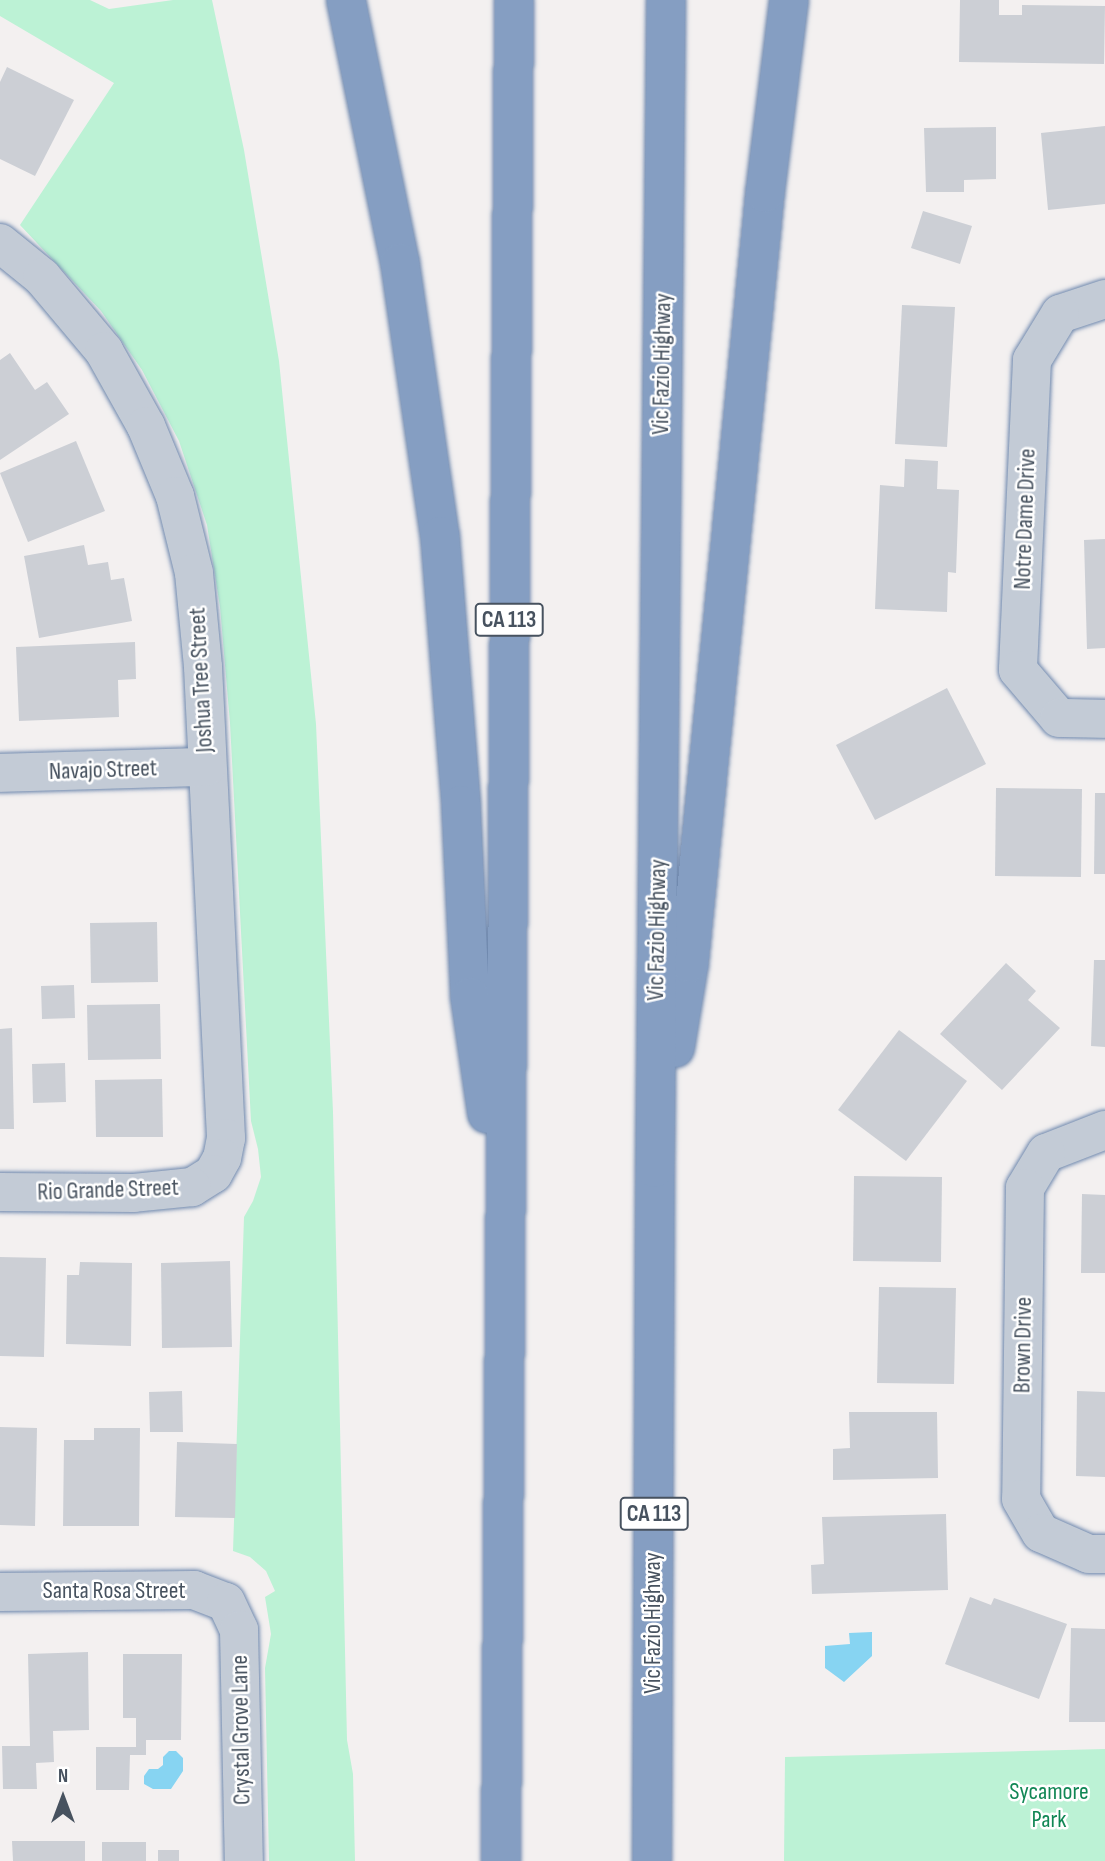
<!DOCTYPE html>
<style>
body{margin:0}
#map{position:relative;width:1105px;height:1861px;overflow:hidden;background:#f3f0f0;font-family:"Sofia Sans Condensed",sans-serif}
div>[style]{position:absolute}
.green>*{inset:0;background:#bcf2d5}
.water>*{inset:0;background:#87d4f2}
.building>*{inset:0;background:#cccfd5}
.roads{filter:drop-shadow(0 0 2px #7089ae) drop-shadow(0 0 2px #7089ae)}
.minor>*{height:38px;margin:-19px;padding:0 19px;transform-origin:19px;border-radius:19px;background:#c3cbd6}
.highway>*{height:38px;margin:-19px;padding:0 19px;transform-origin:19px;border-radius:19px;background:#859ec2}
span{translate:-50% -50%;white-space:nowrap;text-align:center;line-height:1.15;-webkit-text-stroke:5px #fff;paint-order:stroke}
.shield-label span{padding:2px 5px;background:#fff;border:2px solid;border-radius:5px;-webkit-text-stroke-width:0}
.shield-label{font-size:23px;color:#47525f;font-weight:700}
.street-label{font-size:24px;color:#47525f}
.park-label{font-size:24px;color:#118755}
.north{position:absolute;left:28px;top:1763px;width:70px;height:70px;-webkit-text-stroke:5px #fff;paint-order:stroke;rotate:0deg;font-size:19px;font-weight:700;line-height:28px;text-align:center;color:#47525f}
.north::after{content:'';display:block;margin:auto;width:24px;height:32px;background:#47525f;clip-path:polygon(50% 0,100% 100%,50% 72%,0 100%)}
</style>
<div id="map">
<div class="green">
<i style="clip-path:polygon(0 0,90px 0,109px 9px,173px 0,212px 0,244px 150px,279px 361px,316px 724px,333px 1112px,347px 1740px,353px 1774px,355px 1861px,269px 1861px,265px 1668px,271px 1634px,265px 1597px,275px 1591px,266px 1571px,250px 1557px,233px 1551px,244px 1217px,253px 1201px,261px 1177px,258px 1149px,251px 1121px,230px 723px,220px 607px,207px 525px,179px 441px,142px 370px,101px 311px,20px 225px,114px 83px,0 16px)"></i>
<i style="clip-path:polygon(1105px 1749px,1105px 1861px,784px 1861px,785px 1757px)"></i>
</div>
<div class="water">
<i style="clip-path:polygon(872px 1632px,872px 1656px,844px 1682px,825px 1668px,825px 1646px,850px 1644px,849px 1633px)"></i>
<i style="clip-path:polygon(169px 1751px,176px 1751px,183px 1758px,183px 1771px,171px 1789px,153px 1789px,144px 1784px,144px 1776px,149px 1769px,158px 1769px,163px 1765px,163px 1757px)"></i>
</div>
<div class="building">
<i style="clip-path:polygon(960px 0,999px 0,999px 15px,1022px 15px,1022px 5px,1105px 6px,1104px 64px,959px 62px)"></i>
<i style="clip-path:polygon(7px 67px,74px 100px,35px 176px,0 159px,0 82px)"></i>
<i style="clip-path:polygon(1105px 126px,1105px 204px,1048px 210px,1041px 133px)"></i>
<i style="clip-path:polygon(996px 127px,996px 179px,964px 180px,964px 192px,926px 192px,924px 128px)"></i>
<i style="clip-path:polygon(923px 211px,972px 226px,960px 264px,911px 248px)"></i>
<i style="clip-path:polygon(902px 305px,955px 307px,947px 447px,895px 444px)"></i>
<i style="clip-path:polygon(10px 353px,35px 390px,47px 382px,69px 414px,0 460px,0 360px)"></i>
<i style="clip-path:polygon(76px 441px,105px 511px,28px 542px,0 473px)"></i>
<i style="clip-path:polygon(905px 459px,938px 461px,937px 489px,959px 490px,956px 573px,948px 572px,947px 612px,875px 609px,880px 485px,904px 487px)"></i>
<i style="clip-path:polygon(1105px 539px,1105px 648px,1087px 649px,1084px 540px)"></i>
<i style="clip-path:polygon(84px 545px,88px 565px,108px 562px,111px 580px,124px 578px,132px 621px,39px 638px,24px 556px)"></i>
<i style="clip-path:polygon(135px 642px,136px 679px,118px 680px,119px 717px,19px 721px,16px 647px)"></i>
<i style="clip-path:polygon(947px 688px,986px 764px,875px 820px,836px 745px)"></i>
<i style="clip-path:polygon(996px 788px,1082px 789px,1081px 877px,995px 876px)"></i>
<i style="clip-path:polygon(1095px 793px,1105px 793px,1105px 874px,1094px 874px)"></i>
<i style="clip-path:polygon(157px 922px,158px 982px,91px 983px,90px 923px)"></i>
<i style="clip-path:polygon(1094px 960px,1105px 960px,1105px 1047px,1091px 1046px)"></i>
<i style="clip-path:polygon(1006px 963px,1036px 991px,1028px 1000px,1060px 1028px,1002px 1090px,940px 1034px)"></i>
<i style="clip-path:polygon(74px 985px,75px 1018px,42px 1019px,41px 986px)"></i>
<i style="clip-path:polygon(160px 1004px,161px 1059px,88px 1060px,87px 1005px)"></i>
<i style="clip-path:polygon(12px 1028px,14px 1129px,0 1129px,0 1029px)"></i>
<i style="clip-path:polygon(899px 1030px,967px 1081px,906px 1161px,838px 1110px)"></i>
<i style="clip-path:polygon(65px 1063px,66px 1102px,33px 1103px,32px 1064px)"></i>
<i style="clip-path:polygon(162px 1079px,163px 1137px,96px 1137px,95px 1080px)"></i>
<i style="clip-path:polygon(854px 1176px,942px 1177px,941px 1262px,853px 1261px)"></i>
<i style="clip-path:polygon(1082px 1194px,1105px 1195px,1105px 1273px,1081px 1273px)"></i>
<i style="clip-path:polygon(0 1257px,46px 1258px,44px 1357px,0 1356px)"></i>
<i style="clip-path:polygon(230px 1261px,232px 1347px,162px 1348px,161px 1263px)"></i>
<i style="clip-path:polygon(80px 1262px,132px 1263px,131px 1346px,66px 1344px,67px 1275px,79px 1275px)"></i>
<i style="clip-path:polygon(879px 1287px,956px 1288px,954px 1384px,877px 1383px)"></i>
<i style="clip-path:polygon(182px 1391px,183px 1432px,150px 1432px,149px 1392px)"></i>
<i style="clip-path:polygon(1077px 1391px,1105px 1392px,1105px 1477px,1076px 1476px)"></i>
<i style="clip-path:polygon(849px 1412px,937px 1412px,938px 1478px,833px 1480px,833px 1449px,850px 1448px)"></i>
<i style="clip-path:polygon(0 1427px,37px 1428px,35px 1526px,0 1525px)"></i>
<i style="clip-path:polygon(94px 1428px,140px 1428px,139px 1526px,63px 1526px,64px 1440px,94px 1440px)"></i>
<i style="clip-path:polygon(177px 1442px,237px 1444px,235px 1518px,175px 1517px)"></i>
<i style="clip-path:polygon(946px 1514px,948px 1590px,812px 1594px,811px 1565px,824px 1564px,822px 1517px)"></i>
<i style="clip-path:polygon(970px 1597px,991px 1605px,994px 1598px,1067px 1624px,1039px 1699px,945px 1664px)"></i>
<i style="clip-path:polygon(1071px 1628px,1105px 1629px,1105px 1722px,1069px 1722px)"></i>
<i style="clip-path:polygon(88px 1652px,89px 1730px,53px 1731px,54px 1762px,36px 1763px,37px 1789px,3px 1789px,2px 1746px,30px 1746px,28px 1654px)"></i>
<i style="clip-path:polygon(123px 1654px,182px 1654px,181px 1740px,146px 1740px,146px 1755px,130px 1755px,129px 1790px,96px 1790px,96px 1747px,136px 1747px,136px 1718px,123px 1718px)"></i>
<i style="clip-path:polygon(12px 1841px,85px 1841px,85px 1861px,13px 1861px)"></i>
<i style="clip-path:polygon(102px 1842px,146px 1842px,146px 1861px,102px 1861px)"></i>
<i style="clip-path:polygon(158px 1850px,179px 1850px,179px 1861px,158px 1861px)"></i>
</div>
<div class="roads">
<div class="minor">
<i style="left:0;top:243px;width:54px;rotate:39deg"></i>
<i style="left:42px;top:277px;width:97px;rotate:50deg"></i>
<i style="left:104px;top:351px;width:86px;rotate:60.8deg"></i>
<i style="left:146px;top:426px;width:76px;rotate:67.5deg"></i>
<i style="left:175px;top:496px;width:79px;rotate:76.1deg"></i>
<i style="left:194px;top:573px;width:94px;rotate:84.5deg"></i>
<i style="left:203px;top:667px;width:472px;rotate:87.2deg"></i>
<i style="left:226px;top:1138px;width:20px;rotate:101deg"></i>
<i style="left:222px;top:1158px;width:18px;rotate:119deg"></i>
<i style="left:213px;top:1174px;width:25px;rotate:148deg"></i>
<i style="left:192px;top:1187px;width:58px;rotate:174.1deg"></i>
<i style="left:134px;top:1193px;width:134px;rotate:-179.6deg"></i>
<i style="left:1105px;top:299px;width:47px;rotate:161.6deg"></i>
<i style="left:1060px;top:314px;width:54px;rotate:121.3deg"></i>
<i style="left:1032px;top:360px;width:310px;rotate:92.6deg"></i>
<i style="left:1018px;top:670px;width:63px;rotate:49.5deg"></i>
<i style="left:1059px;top:718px;width:46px;rotate:1.2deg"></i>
<i style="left:0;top:773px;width:206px;rotate:-1.7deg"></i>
<i style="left:1105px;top:1130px;width:63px;rotate:158.7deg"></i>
<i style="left:1046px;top:1153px;width:41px;rotate:121deg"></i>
<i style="left:1025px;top:1188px;width:311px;rotate:90.7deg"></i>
<i style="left:1021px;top:1499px;width:39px;rotate:60deg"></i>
<i style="left:1041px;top:1533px;width:52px;rotate:23.6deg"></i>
<i style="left:1089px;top:1554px;width:16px"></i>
<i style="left:0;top:1592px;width:194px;rotate:-0.6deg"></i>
<i style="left:194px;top:1590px;width:34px;rotate:21deg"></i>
<i style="left:226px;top:1602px;width:31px;rotate:65deg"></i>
<i style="left:239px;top:1630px;width:231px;rotate:88.8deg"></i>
</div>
<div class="highway">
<i style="left:346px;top:0;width:268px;rotate:78.4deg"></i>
<i style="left:400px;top:263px;width:276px;rotate:81.7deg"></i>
<i style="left:440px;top:536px;width:270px;rotate:85.5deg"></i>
<i style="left:461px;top:805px;width:192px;rotate:87.3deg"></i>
<i style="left:470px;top:997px;width:118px;rotate:81.7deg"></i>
<i style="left:675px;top:1048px;width:86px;rotate:-80.6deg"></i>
<i style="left:689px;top:963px;width:774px;rotate:-84.36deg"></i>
<i style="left:765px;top:193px;width:194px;rotate:-82.9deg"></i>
<i style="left:501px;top:1861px;width:1861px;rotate:-89.6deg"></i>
<i style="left:652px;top:1861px;width:693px;rotate:-89.75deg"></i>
<i style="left:655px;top:1168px;width:1168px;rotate:-89.46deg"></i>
</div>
</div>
<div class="shield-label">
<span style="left:509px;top:620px">CA 113</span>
<span style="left:654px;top:1514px">CA 113</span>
</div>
<div class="street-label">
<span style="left:662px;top:364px;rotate:-89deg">Vic Fazio Highway</span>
<span style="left:1025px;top:519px;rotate:-88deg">Notre Dame Drive</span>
<span style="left:201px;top:680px;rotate:-93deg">Joshua Tree Street</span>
<span style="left:103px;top:770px;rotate:-2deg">Navajo Street</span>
<span style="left:657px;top:930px;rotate:-89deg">Vic Fazio Highway</span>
<span style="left:108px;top:1190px;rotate:-2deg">Rio Grande Street</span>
<span style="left:1023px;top:1345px;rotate:-89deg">Brown Drive</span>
<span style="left:114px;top:1591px">Santa Rosa Street</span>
<span style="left:653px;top:1623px;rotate:-90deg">Vic Fazio Highway</span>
<span style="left:241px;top:1730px;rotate:-91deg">Crystal Grove Lane</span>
</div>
<div class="park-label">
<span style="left:1049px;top:1806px">Sycamore<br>Park</span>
</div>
<div class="north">N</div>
</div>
